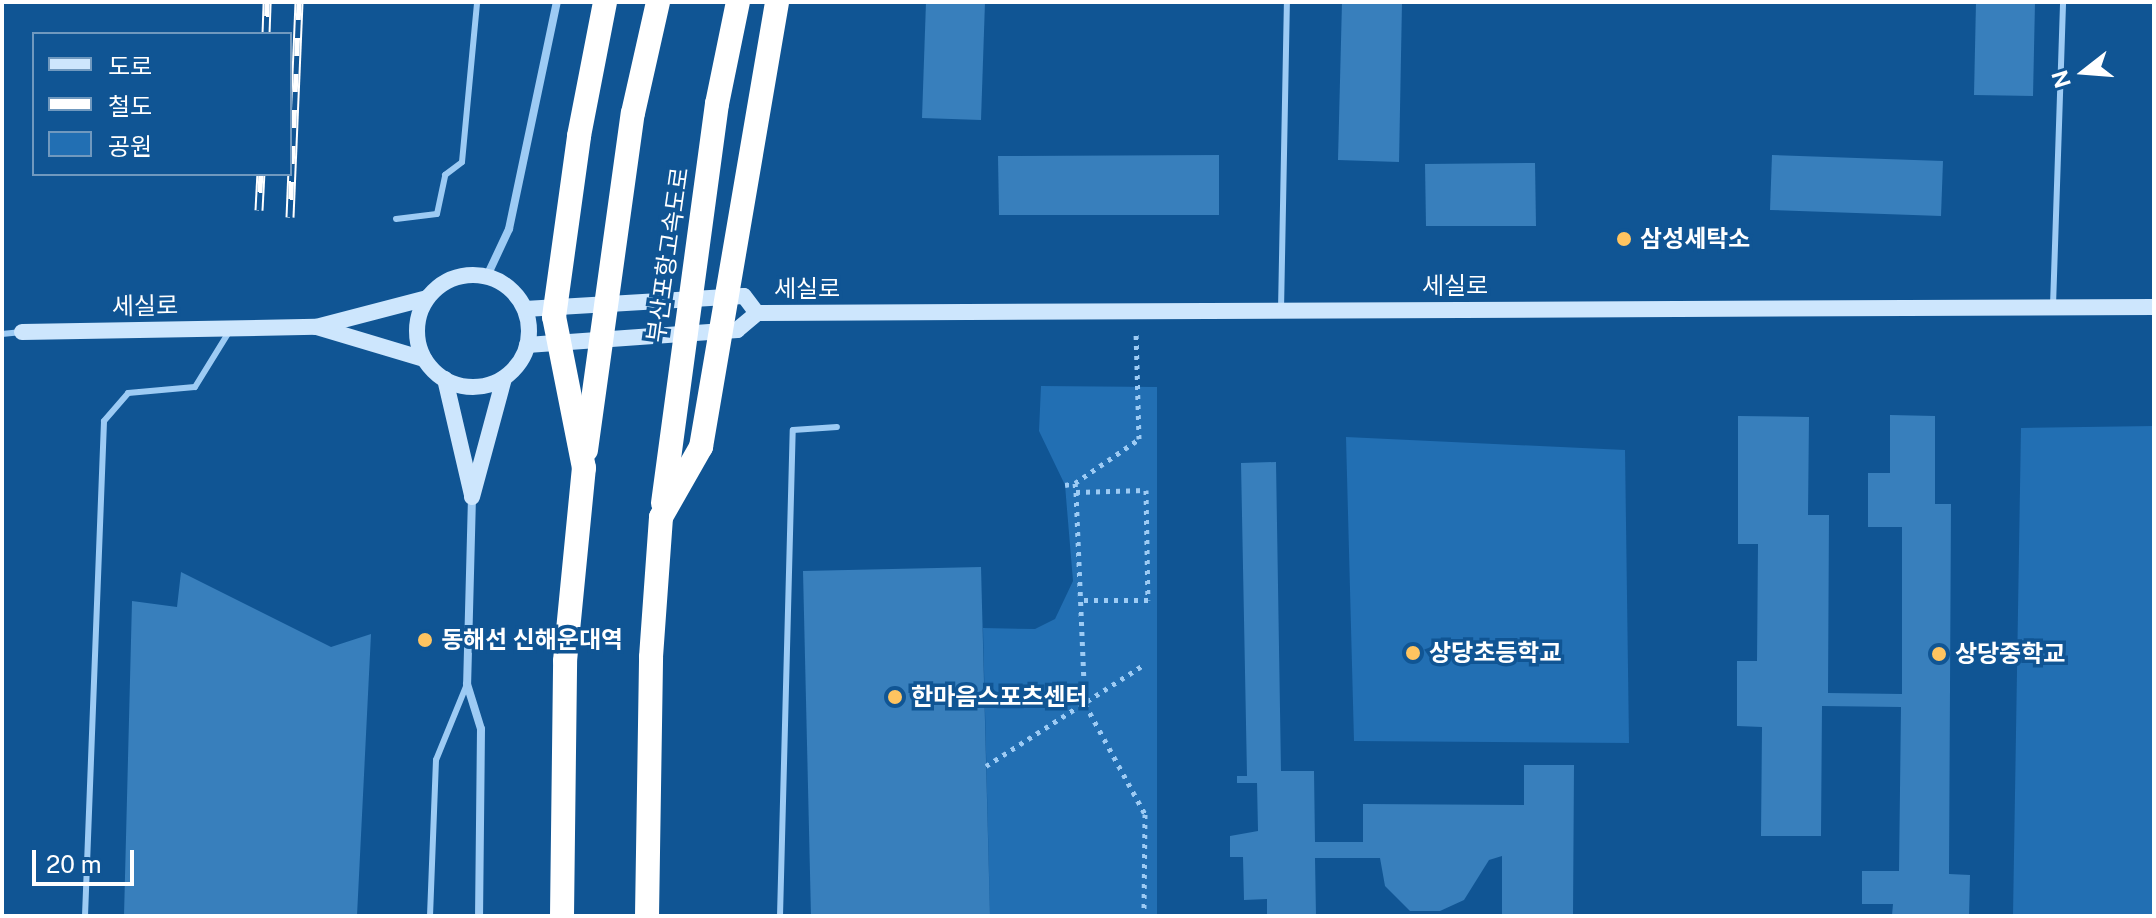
<!DOCTYPE html>
<meta charset="utf-8">
<style>
body{margin:0}
#map{position:relative;width:2156px;height:918px;overflow:hidden;background:#105594;font-family:"Public Sans","Noto Sans KR",sans-serif}
div>[style]{position:absolute}
.green>*{inset:0;background:#226fb3}
.building>*{inset:0;background:#387fbc}
.path>*{height:5px;margin-top:-2.5px;transform-origin:0;background:repeating-linear-gradient(90deg,#9dcbf4 0 4px,transparent 0 10px)}
.lane>*{height:6px;margin:-3px;padding:0 3px;transform-origin:3px;border-radius:3px;background:#9dcbf4}
.street>*{height:8px;margin:-4px;padding:0 4px;transform-origin:4px;border-radius:4px;background:#9dcbf4}
.secondary>*{height:16px;margin:-8px;padding:0 8px;transform-origin:8px;border-radius:8px;background:#cde6fd}
.secondary>.ring{margin:-8px;padding:0;box-sizing:content-box;background:none;border:16px solid #cde6fd;border-radius:50%}
.highway>*{height:24px;margin:-12px;padding:0 12px;transform-origin:12px;border-radius:12px;background:#fff}
.rail>*{height:9px;margin-top:-4.5px;transform-origin:0;background:repeating-linear-gradient(90deg,#105594 0 18px,#fff 0 36px);box-sizing:border-box;border-block:2px solid #fff}
.highway-bridge>*{height:24px;margin:-12px;padding:0 12px;transform-origin:12px;border-radius:12px;background:#fff}
.dots>*{width:22px;height:22px;translate:-50% -50%;box-sizing:border-box;border:4px solid #105594;border-radius:50%}
span{translate:-50% -50%;white-space:nowrap;text-align:center;line-height:1.15;-webkit-text-stroke:7px #105594;paint-order:stroke}
.poi-label{font-size:24px;color:#fff;font-weight:700}
.left{translate:0 -50%;text-align:left}
.street-label{font-size:24px;color:#fff}
.frame{position:absolute;inset:0;border:4px solid #fff;pointer-events:none}
.legend{position:absolute;left:32px;top:32px;width:260px;height:144px;box-sizing:border-box;background:#105594;border:2px solid #7099bf;margin:0;padding:10px 14px;list-style:none;font-size:24px;color:#fff}
.legend li{display:flex;align-items:center;gap:16px;height:40px}
.legend b{width:40px;border:2px solid #7099bf}
.north{position:absolute;left:2044px;top:32px;width:80px;height:80px;-webkit-text-stroke:6px #105594;paint-order:stroke;rotate:253deg;font-size:22px;font-weight:700;line-height:32px;text-align:center;color:#fff}
.north::after{content:'';display:block;margin:auto;width:28px;height:36px;background:#fff;clip-path:polygon(50% 0,100% 100%,50% 72%,0 100%)}
.scale{position:absolute;left:32px;top:850px;width:102px;height:36px;box-sizing:border-box;border:4px solid #fff;border-top:0;padding-left:10px;font-size:24px;line-height:28px;white-space:nowrap;color:#fff;-webkit-text-stroke:6px #105594;paint-order:stroke}
</style>
<div id="map">
<div class="green">
<i style="clip-path:polygon(1041px 386px,1157px 387px,1157px 916px,990px 916px,983px 628px,1035px 629px,1055px 619px,1073px 581px,1065px 485px,1039px 431px)"></i>
<i style="clip-path:polygon(2154px 426px,2154px 916px,2013px 916px,2021px 428px)"></i>
<i style="clip-path:polygon(1346px 437px,1625px 450px,1629px 743px,1354px 741px)"></i>
</div>
<div class="building">
<i style="clip-path:polygon(926px 2px,985px 2px,981px 120px,922px 118px)"></i>
<i style="clip-path:polygon(1342px 2px,1402px 2px,1399px 162px,1338px 160px)"></i>
<i style="clip-path:polygon(1976px 2px,2035px 2px,2033px 96px,1974px 95px)"></i>
<i style="clip-path:polygon(1219px 155px,1219px 215px,999px 215px,998px 156px)"></i>
<i style="clip-path:polygon(1772px 155px,1943px 161px,1941px 216px,1770px 210px)"></i>
<i style="clip-path:polygon(1535px 163px,1536px 226px,1426px 226px,1425px 164px)"></i>
<i style="clip-path:polygon(1890px 415px,1935px 416px,1935px 504px,1951px 504px,1949px 874px,1970px 875px,1969px 916px,1892px 915px,1893px 904px,1862px 904px,1862px 871px,1899px 871px,1901px 707px,1822px 706px,1821px 836px,1761px 836px,1762px 727px,1737px 726px,1737px 661px,1757px 661px,1758px 544px,1738px 544px,1738px 416px,1809px 417px,1808px 515px,1829px 515px,1828px 693px,1902px 694px,1902px 527px,1868px 527px,1868px 473px,1890px 473px)"></i>
<i style="clip-path:polygon(1276px 462px,1281px 771px,1314px 771px,1315px 842px,1363px 842px,1363px 804px,1524px 805px,1524px 765px,1574px 765px,1573px 916px,1502px 916px,1502px 856px,1489px 860px,1464px 900px,1440px 911px,1410px 911px,1385px 886px,1380px 858px,1315px 858px,1316px 916px,1267px 916px,1267px 899px,1244px 900px,1243px 857px,1230px 857px,1230px 836px,1258px 831px,1257px 783px,1237px 783px,1237px 776px,1247px 776px,1241px 463px)"></i>
<i style="clip-path:polygon(981px 567px,990px 916px,811px 916px,803px 571px)"></i>
<i style="clip-path:polygon(181px 572px,331px 647px,371px 634px,357px 916px,124px 916px,132px 601px,177px 607px)"></i>
</div>
<div class="path">
<i style="left:1075px;top:483px;width:78px;rotate:-34.5deg"></i>
<i style="left:1139px;top:439px;width:105px;rotate:-91.6deg"></i>
<i style="left:1065px;top:485px;width:10px;rotate:-11deg"></i>
<i style="left:1075px;top:483px;width:9px;rotate:84deg"></i>
<i style="left:1076px;top:492px;width:212px;rotate:87.6deg"></i>
<i style="left:1085px;top:704px;width:125px;rotate:61.4deg"></i>
<i style="left:1145px;top:814px;width:102px;rotate:90.6deg"></i>
<i style="left:1076px;top:492px;width:70px;rotate:-1.6deg"></i>
<i style="left:1146px;top:490px;width:110px;rotate:89deg"></i>
<i style="left:1148px;top:600px;width:66px;rotate:180deg"></i>
<i style="left:986px;top:766px;width:185px;rotate:-32.7deg"></i>
</div>
<div class="lane">
<i style="left:396px;top:219px;width:41px;rotate:-7deg"></i>
<i style="left:437px;top:214px;width:40px;rotate:-78deg"></i>
<i style="left:445px;top:175px;width:21px;rotate:-37deg"></i>
<i style="left:462px;top:162px;width:161px;rotate:-84.6deg"></i>
<i style="left:2053px;top:306px;width:304px;rotate:-88.1deg"></i>
<i style="left:1281px;top:310px;width:308px;rotate:-88.9deg"></i>
<i style="left:2px;top:334px;width:20px;rotate:-6deg"></i>
<i style="left:85px;top:916px;width:495px;rotate:-87.8deg"></i>
<i style="left:104px;top:421px;width:37px;rotate:-49deg"></i>
<i style="left:128px;top:393px;width:67px;rotate:-5.1deg"></i>
<i style="left:195px;top:387px;width:65px;rotate:-58.3deg"></i>
<i style="left:430px;top:916px;width:156px;rotate:-87.8deg"></i>
<i style="left:436px;top:760px;width:82px;rotate:-67.8deg"></i>
<i style="left:780px;top:916px;width:486px;rotate:-88.5deg"></i>
<i style="left:793px;top:430px;width:44px;rotate:-3.9deg"></i>
</div>
<div class="street">
<i style="left:487px;top:276px;width:52px;rotate:-64.9deg"></i>
<i style="left:509px;top:229px;width:232px;rotate:-78.1deg"></i>
<i style="left:472px;top:497px;width:187px;rotate:91.5deg"></i>
<i style="left:467px;top:684px;width:47px;rotate:72.7deg"></i>
<i style="left:481px;top:729px;width:187px;rotate:90.6deg"></i>
</div>
<div class="secondary">
<i class="ring" style="left:417px;top:275px;width:96px;height:96px"></i>
<i style="left:525px;top:309px;width:219px;rotate:-3.4deg"></i>
<i style="left:744px;top:296px;width:21px;rotate:53deg"></i>
<i style="left:317px;top:327px;width:112px;rotate:16.7deg"></i>
<i style="left:22px;top:332px;width:294px;rotate:-1deg"></i>
<i style="left:316px;top:327px;width:115px;rotate:-14.6deg"></i>
<i style="left:527px;top:345px;width:211px;rotate:-4.1deg"></i>
<i style="left:737px;top:330px;width:26px;rotate:-40deg"></i>
<i style="left:757px;top:313px;width:1397px;rotate:-0.25deg"></i>
<i style="left:445px;top:379px;width:119px;rotate:76.9deg"></i>
<i style="left:472px;top:497px;width:123px;rotate:-74.9deg"></i>
</div>
<div class="highway">
<i style="left:562px;top:916px;width:255px;rotate:-89.3deg"></i>
<i style="left:565px;top:661px;width:194px;rotate:-84.4deg"></i>
<i style="left:647px;top:916px;width:259px;rotate:-89.1deg"></i>
<i style="left:651px;top:657px;width:140px;rotate:-85.9deg"></i>
</div>
<div class="rail">
<i style="left:266px;top:34px;width:32px;rotate:-88deg"></i>
<i style="left:259px;top:210px;width:36px;rotate:-87deg"></i>
<i style="left:290px;top:217px;width:215px;rotate:-87.6deg"></i>
</div>
<div class="highway-bridge">
<i style="left:586px;top:450px;width:340px;rotate:-82.1deg"></i>
<i style="left:633px;top:113px;width:114px;rotate:-77.3deg"></i>
<i style="left:584px;top:468px;width:154px;rotate:-101.2deg"></i>
<i style="left:554px;top:317px;width:183px;rotate:-82.1deg"></i>
<i style="left:579px;top:136px;width:136px;rotate:-79deg"></i>
<i style="left:663px;top:503px;width:403px;rotate:-82.3deg"></i>
<i style="left:717px;top:104px;width:104px;rotate:-78.4deg"></i>
<i style="left:661px;top:517px;width:81px;rotate:-60.3deg"></i>
<i style="left:701px;top:447px;width:451px;rotate:-80.3deg"></i>
</div>
<div class="dots">
<i style="left:1624px;top:239px;background:#ffc460"></i>
<i style="left:425px;top:640px;background:#ffc460"></i>
<i style="left:1413px;top:653px;background:#ffc460"></i>
<i style="left:1939px;top:654px;background:#ffc460"></i>
<i style="left:895px;top:697px;background:#ffc460"></i>
</div>
<div class="poi-label">
<span class="left" style="left:1640px;top:239px">삼성세탁소</span>
<span class="left" style="left:441px;top:640px">동해선 신해운대역</span>
<span class="left" style="left:1429px;top:653px">상당초등학교</span>
<span class="left" style="left:1955px;top:654px">상당중학교</span>
<span class="left" style="left:911px;top:697px">한마음스포츠센터</span>
</div>
<div class="street-label">
<span style="left:668px;top:255px;rotate:-82deg">부산포항고속도로</span>
<span style="left:1455px;top:286px">세실로</span>
<span style="left:807px;top:289px">세실로</span>
<span style="left:145px;top:306px;rotate:-1deg">세실로</span>
</div>
<div class="frame"></div>
<ul class="legend">
<li><b style="height:10px;background:#cde6fd"></b>도로</li>
<li><b style="height:10px;background:#fff"></b>철도</li>
<li><b style="height:22px;background:#226fb3"></b>공원</li>
</ul>
<div class="north">N</div>
<div class="scale">20 m</div>
</div>
